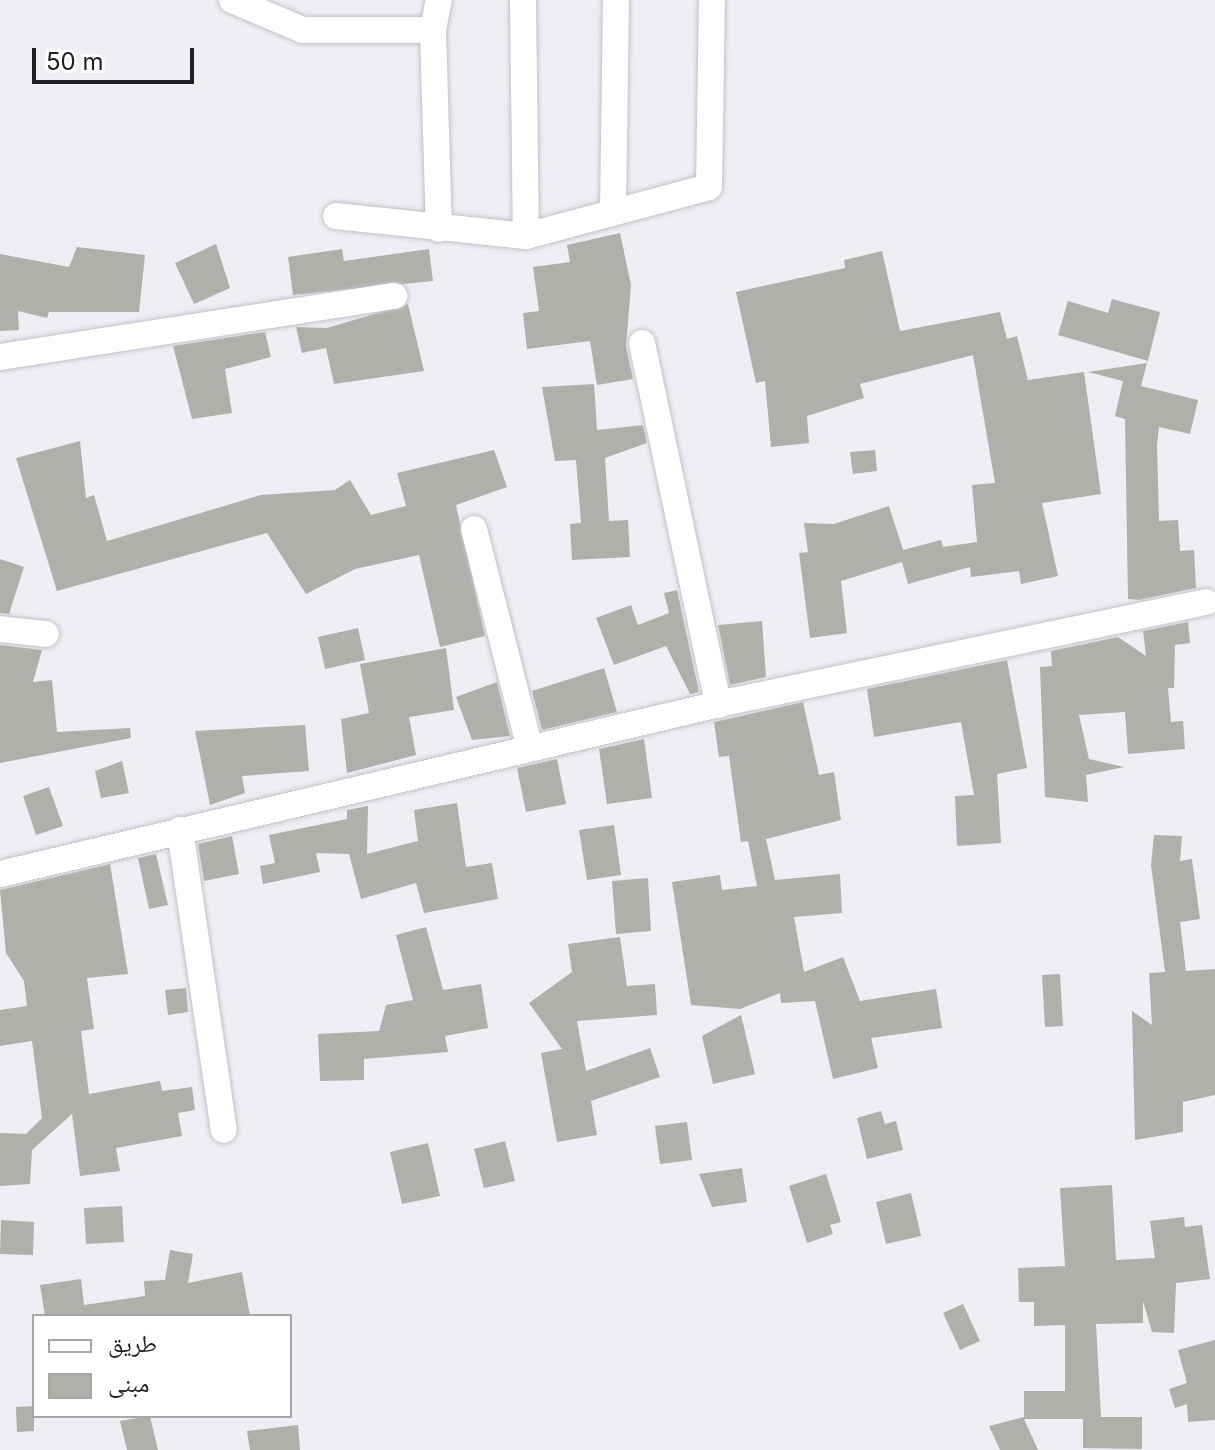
<!DOCTYPE html>
<meta charset="utf-8">
<style>
body{margin:0}
#map{position:relative;width:1215px;height:1450px;overflow:hidden;background:#eeeef5;font-family:Inter,"Noto Naskh Arabic",sans-serif}
div>[style]{position:absolute}
.building>*{inset:0;background:#afb0a9}
.roads{filter:drop-shadow(0 0 2px #c2c1c8) drop-shadow(0 0 2px #c2c1c8)}
.minor>*{height:26px;margin:-13px;padding:0 13px;transform-origin:13px;border-radius:13px;background:#fff}
span{translate:-50% -50%;white-space:nowrap;text-align:center;line-height:1.15;-webkit-text-stroke:7px #fff;paint-order:stroke}
.legend{position:absolute;left:32px;top:1314px;width:260px;height:104px;box-sizing:border-box;background:#fff;border:2px solid #a6a6a7;margin:0;padding:10px 14px;list-style:none;font-size:24px;color:#202023}
.legend li{display:flex;align-items:center;gap:16px;height:40px}
.legend b{width:40px;border:2px solid #a6a6a7}
.scale{position:absolute;left:32px;top:48px;width:162px;height:36px;box-sizing:border-box;border:4px solid #202023;border-top:0;padding-left:10px;font-size:24px;line-height:28px;white-space:nowrap;color:#202023;-webkit-text-stroke:6px #fff;paint-order:stroke}
</style>
<div id="map">
<div class="building">
<i style="clip-path:polygon(620px 233px,631px 285px,626px 346px,633px 379px,597px 385px,590px 341px,527px 349px,523px 313px,539px 311px,533px 267px,570px 262px,567px 245px)"></i>
<i style="clip-path:polygon(216px 244px,230px 288px,194px 304px,175px 263px)"></i>
<i style="clip-path:polygon(77px 247px,145px 255px,139px 312px,49px 312px,47px 318px,18px 311px,19px 330px,0 331px,0 254px,69px 267px)"></i>
<i style="clip-path:polygon(342px 249px,344px 261px,429px 249px,433px 281px,293px 295px,288px 257px)"></i>
<i style="clip-path:polygon(882px 251px,900px 331px,1000px 312px,1007px 339px,1017px 336px,1028px 380px,1084px 372px,1101px 494px,1042px 503px,1058px 576px,1021px 584px,1019px 571px,971px 577px,970px 567px,908px 584px,902px 562px,841px 581px,847px 633px,810px 638px,799px 553px,808px 552px,804px 523px,834px 524px,889px 506px,903px 550px,941px 540px,943px 547px,977px 542px,972px 485px,995px 483px,973px 355px,860px 384px,864px 398px,807px 416px,809px 443px,771px 447px,765px 381px,756px 383px,736px 292px,845px 268px,844px 260px)"></i>
<i style="clip-path:polygon(1112px 299px,1160px 312px,1148px 361px,1058px 335px,1068px 301px,1108px 313px)"></i>
<i style="clip-path:polygon(408px 304px,424px 371px,334px 384px,326px 348px,302px 353px,296px 327px,327px 328px)"></i>
<i style="clip-path:polygon(265px 332px,271px 357px,225px 369px,232px 413px,192px 419px,173px 346px)"></i>
<i style="clip-path:polygon(1147px 363px,1141px 386px,1198px 400px,1190px 434px,1159px 427px,1157px 445px,1159px 521px,1178px 520px,1180px 551px,1194px 550px,1196px 588px,1139px 600px,1128px 599px,1125px 419px,1115px 416px,1123px 381px,1088px 372px)"></i>
<i style="clip-path:polygon(594px 384px,597px 430px,643px 425px,647px 443px,605px 458px,609px 521px,628px 520px,630px 557px,572px 560px,570px 524px,581px 523px,576px 460px,555px 461px,542px 387px)"></i>
<i style="clip-path:polygon(80px 441px,86px 498px,94px 495px,107px 541px,261px 495px,335px 490px,350px 480px,371px 515px,406px 506px,397px 473px,494px 450px,507px 487px,456px 505px,485px 636px,440px 647px,419px 555px,355px 569px,306px 594px,267px 533px,57px 591px,16px 458px)"></i>
<i style="clip-path:polygon(875px 450px,877px 471px,853px 474px,850px 452px)"></i>
<i style="clip-path:polygon(0 559px,24px 567px,9px 614px,0 613px)"></i>
<i style="clip-path:polygon(677px 590px,699px 692px,690px 694px,666px 646px,614px 665px,596px 618px,631px 605px,638px 625px,669px 613px,664px 593px)"></i>
<i style="clip-path:polygon(762px 621px,766px 677px,730px 685px,718px 625px)"></i>
<i style="clip-path:polygon(1188px 622px,1190px 643px,1175px 645px,1174px 688px,1168px 688px,1171px 722px,1183px 721px,1185px 749px,1128px 754px,1125px 712px,1079px 715px,1089px 759px,1124px 767px,1086px 775px,1088px 802px,1045px 797px,1040px 667px,1052px 666px,1051px 651px,1118px 637px,1146px 656px,1143px 631px)"></i>
<i style="clip-path:polygon(358px 628px,365px 660px,325px 669px,318px 637px)"></i>
<i style="clip-path:polygon(0 645px,42px 650px,33px 682px,52px 680px,57px 732px,130px 728px,131px 738px,0 763px)"></i>
<i style="clip-path:polygon(446px 648px,454px 710px,409px 717px,416px 755px,347px 773px,341px 719px,369px 713px,360px 664px)"></i>
<i style="clip-path:polygon(1007px 660px,1027px 768px,997px 774px,1001px 843px,957px 846px,955px 796px,974px 795px,961px 722px,874px 737px,867px 689px)"></i>
<i style="clip-path:polygon(604px 668px,617px 712px,542px 730px,532px 691px)"></i>
<i style="clip-path:polygon(497px 682px,510px 736px,472px 740px,456px 697px)"></i>
<i style="clip-path:polygon(803px 702px,819px 775px,834px 772px,841px 820px,766px 839px,775px 880px,840px 874px,842px 913px,794px 917px,804px 972px,843px 957px,860px 1001px,936px 989px,942px 1028px,871px 1038px,878px 1068px,833px 1079px,815px 1001px,781px 1003px,780px 993px,740px 1009px,691px 1005px,672px 882px,720px 875px,722px 890px,757px 886px,748px 841px,741px 842px,729px 756px,719px 757px,714px 722px)"></i>
<i style="clip-path:polygon(305px 725px,309px 771px,242px 776px,245px 793px,210px 805px,195px 731px)"></i>
<i style="clip-path:polygon(644px 739px,652px 798px,607px 804px,599px 749px)"></i>
<i style="clip-path:polygon(557px 759px,566px 804px,526px 812px,517px 768px)"></i>
<i style="clip-path:polygon(122px 761px,129px 793px,101px 798px,95px 771px)"></i>
<i style="clip-path:polygon(49px 787px,63px 826px,36px 835px,23px 796px)"></i>
<i style="clip-path:polygon(457px 803px,466px 867px,492px 863px,498px 899px,424px 913px,416px 883px,361px 899px,349px 854px,316px 853px,320px 872px,263px 884px,260px 866px,275px 863px,269px 835px,347px 819px,347px 810px,368px 806px,367px 854px,418px 841px,414px 810px)"></i>
<i style="clip-path:polygon(614px 825px,621px 875px,587px 880px,579px 830px)"></i>
<i style="clip-path:polygon(1154px 835px,1182px 836px,1180px 861px,1192px 859px,1200px 919px,1180px 922px,1186px 971px,1215px 969px,1215px 1095px,1183px 1102px,1183px 1132px,1135px 1140px,1132px 1011px,1152px 1025px,1149px 973px,1165px 972px,1151px 865px)"></i>
<i style="clip-path:polygon(232px 836px,239px 874px,204px 881px,198px 844px)"></i>
<i style="clip-path:polygon(156px 854px,168px 905px,149px 909px,138px 858px)"></i>
<i style="clip-path:polygon(110px 864px,128px 974px,87px 978px,94px 1029px,81px 1031px,89px 1094px,160px 1081px,162px 1091px,192px 1087px,195px 1110px,178px 1113px,182px 1136px,116px 1148px,120px 1171px,80px 1176px,72px 1114px,32px 1150px,30px 1184px,0 1186px,0 1133px,26px 1134px,42px 1118px,32px 1041px,0 1046px,0 1010px,27px 1006px,24px 981px,6px 953px,0 890px)"></i>
<i style="clip-path:polygon(648px 878px,651px 931px,616px 934px,612px 881px)"></i>
<i style="clip-path:polygon(426px 927px,443px 990px,481px 984px,488px 1028px,445px 1036px,448px 1052px,364px 1059px,364px 1080px,320px 1081px,318px 1034px,379px 1031px,386px 1005px,413px 1000px,396px 935px)"></i>
<i style="clip-path:polygon(620px 937px,627px 986px,655px 984px,657px 1015px,577px 1021px,586px 1071px,650px 1048px,660px 1077px,591px 1101px,597px 1135px,557px 1142px,541px 1053px,562px 1049px,529px 1003px,572px 972px,568px 944px)"></i>
<i style="clip-path:polygon(1060px 974px,1063px 1026px,1045px 1027px,1042px 975px)"></i>
<i style="clip-path:polygon(186px 988px,188px 1012px,168px 1015px,165px 990px)"></i>
<i style="clip-path:polygon(741px 1015px,755px 1074px,713px 1084px,702px 1036px)"></i>
<i style="clip-path:polygon(881px 1111px,885px 1124px,896px 1121px,903px 1150px,867px 1159px,857px 1118px)"></i>
<i style="clip-path:polygon(687px 1122px,692px 1160px,660px 1164px,655px 1126px)"></i>
<i style="clip-path:polygon(505px 1141px,515px 1181px,484px 1188px,474px 1149px)"></i>
<i style="clip-path:polygon(428px 1143px,440px 1196px,402px 1204px,390px 1152px)"></i>
<i style="clip-path:polygon(742px 1168px,747px 1202px,712px 1207px,699px 1174px)"></i>
<i style="clip-path:polygon(826px 1174px,841px 1222px,830px 1225px,833px 1234px,807px 1243px,789px 1186px)"></i>
<i style="clip-path:polygon(1112px 1185px,1116px 1260px,1155px 1258px,1150px 1221px,1184px 1217px,1185px 1227px,1202px 1225px,1210px 1279px,1176px 1283px,1174px 1333px,1152px 1332px,1143px 1301px,1143px 1323px,1096px 1324px,1101px 1417px,1142px 1417px,1142px 1449px,1083px 1448px,1083px 1419px,1024px 1419px,1038px 1450px,1000px 1450px,989px 1426px,1024px 1417px,1024px 1391px,1065px 1391px,1065px 1325px,1034px 1326px,1034px 1302px,1019px 1302px,1018px 1268px,1065px 1266px,1060px 1188px)"></i>
<i style="clip-path:polygon(911px 1193px,921px 1236px,886px 1244px,876px 1202px)"></i>
<i style="clip-path:polygon(122px 1206px,124px 1242px,86px 1244px,84px 1208px)"></i>
<i style="clip-path:polygon(1px 1220px,34px 1222px,33px 1255px,0 1254px)"></i>
<i style="clip-path:polygon(170px 1250px,193px 1254px,188px 1283px,242px 1272px,250px 1316px,45px 1316px,40px 1285px,81px 1279px,84px 1305px,145px 1296px,144px 1281px,165px 1280px)"></i>
<i style="clip-path:polygon(963px 1304px,980px 1341px,960px 1350px,943px 1313px)"></i>
<i style="clip-path:polygon(1215px 1340px,1215px 1420px,1188px 1422px,1187px 1404px,1175px 1408px,1169px 1389px,1187px 1383px,1178px 1350px)"></i>
<i style="clip-path:polygon(34px 1406px,34px 1431px,17px 1432px,16px 1407px)"></i>
<i style="clip-path:polygon(150px 1416px,158px 1450px,127px 1450px,120px 1421px)"></i>
<i style="clip-path:polygon(298px 1425px,300px 1450px,250px 1450px,247px 1431px)"></i>
</div>
<div class="roads">
<div class="minor">
<i style="left:232px;top:0;width:77px;rotate:22.9deg"></i>
<i style="left:303px;top:30px;width:130px"></i>
<i style="left:433px;top:30px;width:199px;rotate:88.3deg"></i>
<i style="left:523px;top:0;width:236px;rotate:89.3deg"></i>
<i style="left:433px;top:30px;width:31px;rotate:-79deg"></i>
<i style="left:613px;top:212px;width:212px;rotate:-89.2deg"></i>
<i style="left:336px;top:216px;width:191px;rotate:6deg"></i>
<i style="left:526px;top:236px;width:189px;rotate:-15deg"></i>
<i style="left:709px;top:187px;width:187px;rotate:-89.1deg"></i>
<i style="left:642px;top:343px;width:370px;rotate:78.1deg"></i>
<i style="left:0;top:357px;width:399px;rotate:-8.8deg"></i>
<i style="left:474px;top:529px;width:226px;rotate:75.7deg"></i>
<i style="left:0;top:629px;width:46px;rotate:6.2deg"></i>
<i style="left:180px;top:830px;width:303px;rotate:81.7deg"></i>
<i style="left:0;top:874px;width:752px;rotate:-13.3deg"></i>
<i style="left:732px;top:701px;width:484px;rotate:-11.8deg"></i>
</div>
</div>
<ul class="legend">
<li><b style="height:10px;background:#fff"></b>طريق</li>
<li><b style="height:22px;background:#afb0a9"></b>مبنى</li>
</ul>
<div class="scale">50 m</div>
</div>
